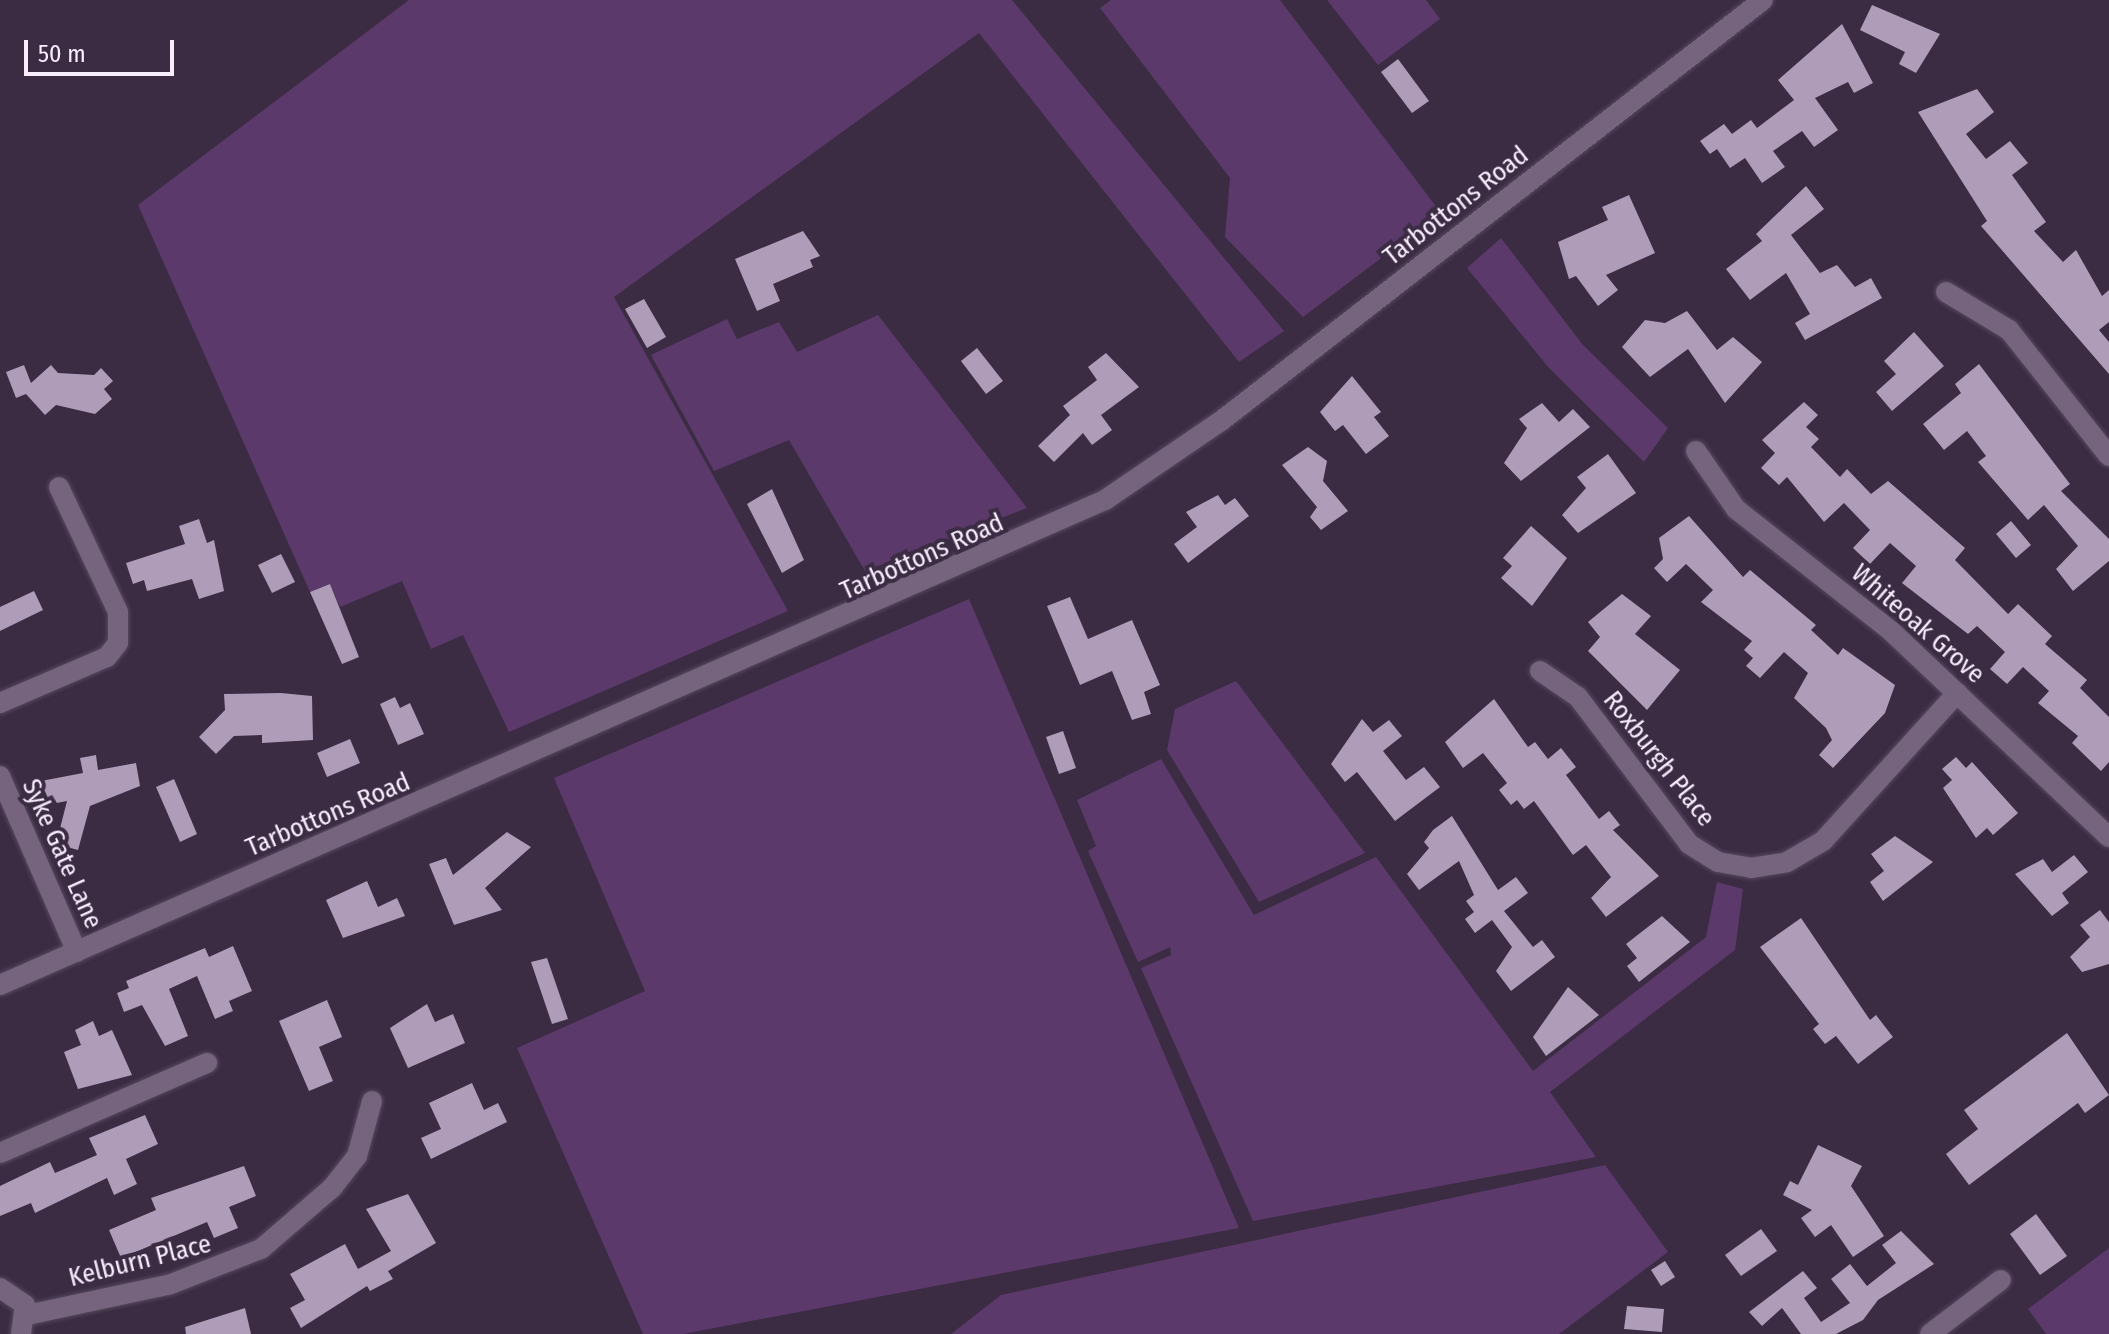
<!DOCTYPE html>
<style>
body{margin:0}
#map{position:relative;width:2109px;height:1334px;overflow:hidden;background:#3b2b43;font-family:"Fira Sans Condensed",sans-serif}
div>[style]{position:absolute}
.green>*{inset:0;background:#5b3a6b}
.building>*{inset:0;background:#af9cb9}
.roads{filter:drop-shadow(0 0 2px #55485c) drop-shadow(0 0 2px #55485c)}
.minor>*{height:20px;margin:-10px;padding:0 10px;transform-origin:10px;border-radius:10px;background:#76647f}
span{translate:-50% -50%;white-space:nowrap;text-align:center;line-height:1.15;-webkit-text-stroke:8px #3b2b43;paint-order:stroke}
.street-label{font-size:26px;color:#f8eefe}
.scale{position:absolute;left:24px;top:40px;width:150px;height:36px;box-sizing:border-box;border:4px solid #f8eefe;border-top:0;padding-left:10px;font-size:24px;line-height:28px;white-space:nowrap;color:#f8eefe;-webkit-text-stroke:6px #3b2b43;paint-order:stroke}
</style>
<div id="map">
<div class="green">
<i style="clip-path:polygon(409px 0,1012px 0,1284px 331px,1239px 362px,979px 33px,614px 297px,788px 611px,509px 732px,463px 635px,431px 649px,402px 581px,340px 607px,330px 584px,310px 592px,138px 205px)"></i>
<i style="clip-path:polygon(1111px 0,1280px 0,1441px 213px,1303px 317px,1225px 237px,1230px 178px,1100px 8px)"></i>
<i style="clip-path:polygon(1327px 0,1426px 0,1440px 19px,1378px 65px)"></i>
<i style="clip-path:polygon(1501px 238px,1583px 345px,1668px 428px,1644px 462px,1549px 368px,1467px 268px)"></i>
<i style="clip-path:polygon(878px 315px,1027px 508px,865px 571px,789px 440px,714px 471px,651px 355px,727px 319px,737px 339px,779px 322px,797px 352px)"></i>
<i style="clip-path:polygon(969px 599px,1239px 1228px,683px 1334px,643px 1334px,517px 1048px,645px 991px,554px 778px)"></i>
<i style="clip-path:polygon(1236px 681px,1365px 853px,1259px 902px,1167px 750px,1175px 709px)"></i>
<i style="clip-path:polygon(1161px 759px,1254px 915px,1376px 857px,1533px 1071px,1706px 937px,1717px 882px,1743px 889px,1735px 950px,1550px 1092px,1596px 1157px,1253px 1221px,1141px 968px,1171px 955px,1170px 947px,1138px 962px,1088px 851px,1096px 846px,1077px 800px)"></i>
<i style="clip-path:polygon(1605px 1165px,1668px 1252px,1559px 1334px,951px 1334px,1001px 1295px)"></i>
<i style="clip-path:polygon(2109px 1248px,2109px 1334px,2046px 1334px,2028px 1309px)"></i>
</div>
<div class="building">
<i style="clip-path:polygon(1872px 5px,1940px 34px,1916px 73px,1899px 64px,1905px 52px,1860px 30px)"></i>
<i style="clip-path:polygon(1842px 24px,1873px 83px,1854px 93px,1848px 82px,1815px 98px,1838px 130px,1814px 147px,1802px 131px,1773px 151px,1785px 167px,1762px 183px,1745px 158px,1730px 168px,1717px 149px,1710px 154px,1700px 141px,1724px 124px,1732px 134px,1751px 120px,1757px 128px,1794px 100px,1778px 80px)"></i>
<i style="clip-path:polygon(1398px 59px,1429px 101px,1412px 113px,1381px 72px)"></i>
<i style="clip-path:polygon(1977px 89px,1994px 112px,1966px 134px,1986px 159px,2010px 141px,2028px 163px,2012px 175px,2046px 222px,2034px 231px,2063px 262px,2076px 250px,2102px 296px,2109px 290px,2109px 322px,2099px 330px,2109px 342px,2109px 374px,1981px 226px,1987px 221px,1918px 112px)"></i>
<i style="clip-path:polygon(1806px 186px,1824px 209px,1791px 235px,1820px 273px,1837px 265px,1855px 287px,1871px 278px,1882px 298px,1805px 340px,1795px 323px,1810px 314px,1786px 273px,1750px 300px,1726px 269px,1762px 241px,1756px 234px)"></i>
<i style="clip-path:polygon(1629px 195px,1655px 253px,1606px 275px,1618px 290px,1598px 306px,1576px 276px,1569px 279px,1558px 242px,1608px 220px,1602px 207px)"></i>
<i style="clip-path:polygon(803px 231px,820px 256px,810px 260px,813px 267px,773px 284px,780px 301px,757px 311px,735px 259px)"></i>
<i style="clip-path:polygon(644px 299px,666px 337px,647px 348px,625px 309px)"></i>
<i style="clip-path:polygon(1687px 311px,1717px 350px,1733px 337px,1762px 362px,1725px 403px,1688px 349px,1650px 377px,1622px 347px,1645px 320px,1665px 323px)"></i>
<i style="clip-path:polygon(1914px 332px,1944px 366px,1892px 411px,1876px 392px,1896px 374px,1884px 361px)"></i>
<i style="clip-path:polygon(977px 348px,1003px 381px,986px 394px,961px 361px)"></i>
<i style="clip-path:polygon(1106px 353px,1139px 387px,1101px 415px,1112px 430px,1092px 445px,1083px 433px,1054px 462px,1038px 446px,1070px 415px,1063px 406px,1097px 380px,1088px 367px)"></i>
<i style="clip-path:polygon(1979px 364px,2070px 484px,2061px 491px,2109px 539px,2109px 561px,2073px 591px,2056px 569px,2078px 546px,2044px 505px,2028px 520px,1978px 462px,1986px 456px,1967px 431px,1944px 450px,1923px 424px,1961px 393px,1955px 384px)"></i>
<i style="clip-path:polygon(24px 365px,31px 383px,51px 365px,58px 373px,94px 375px,101px 368px,113px 381px,104px 389px,112px 399px,95px 414px,56px 405px,45px 415px,26px 394px,16px 398px,6px 372px)"></i>
<i style="clip-path:polygon(1352px 376px,1381px 412px,1374px 417px,1389px 436px,1366px 454px,1343px 425px,1335px 431px,1320px 412px)"></i>
<i style="clip-path:polygon(1804px 402px,1818px 415px,1806px 427px,1819px 439px,1811px 447px,1840px 477px,1847px 469px,1871px 494px,1888px 481px,1965px 548px,1955px 560px,2008px 614px,2018px 604px,2052px 636px,2045px 644px,2087px 680px,2080px 688px,2109px 717px,2109px 762px,2101px 771px,2072px 743px,2078px 736px,2038px 703px,2049px 691px,2023px 667px,2007px 684px,1990px 669px,2005px 652px,1977px 626px,1968px 634px,1902px 583px,1916px 566px,1890px 543px,1870px 564px,1853px 548px,1870px 530px,1844px 503px,1824px 522px,1787px 477px,1779px 485px,1761px 468px,1775px 453px,1762px 440px)"></i>
<i style="clip-path:polygon(1542px 403px,1559px 422px,1573px 409px,1590px 427px,1521px 481px,1504px 463px,1527px 428px,1519px 419px)"></i>
<i style="clip-path:polygon(1308px 447px,1327px 461px,1323px 481px,1348px 511px,1321px 530px,1310px 517px,1317px 507px,1282px 465px)"></i>
<i style="clip-path:polygon(1608px 454px,1636px 493px,1578px 533px,1562px 515px,1586px 488px,1577px 477px)"></i>
<i style="clip-path:polygon(772px 489px,804px 560px,782px 573px,747px 504px)"></i>
<i style="clip-path:polygon(1218px 495px,1225px 505px,1235px 498px,1249px 516px,1188px 563px,1174px 544px,1197px 527px,1186px 512px)"></i>
<i style="clip-path:polygon(1689px 516px,1743px 577px,1750px 570px,1816px 625px,1811px 630px,1838px 655px,1843px 648px,1895px 685px,1885px 713px,1833px 768px,1819px 755px,1832px 740px,1826px 728px,1794px 698px,1808px 673px,1784px 652px,1760px 678px,1746px 666px,1753px 658px,1744px 650px,1752px 641px,1701px 602px,1713px 590px,1686px 564px,1667px 582px,1654px 568px,1663px 559px,1659px 538px)"></i>
<i style="clip-path:polygon(199px 519px,207px 543px,214px 540px,224px 591px,199px 599px,192px 579px,147px 591px,144px 580px,133px 584px,126px 563px,185px 544px,179px 526px)"></i>
<i style="clip-path:polygon(2011px 521px,2031px 545px,2016px 558px,1996px 534px)"></i>
<i style="clip-path:polygon(1531px 526px,1567px 558px,1532px 606px,1501px 578px,1512px 566px,1503px 558px)"></i>
<i style="clip-path:polygon(281px 554px,295px 582px,272px 593px,258px 565px)"></i>
<i style="clip-path:polygon(330px 584px,359px 657px,342px 664px,310px 592px)"></i>
<i style="clip-path:polygon(34px 591px,43px 610px,0 631px,0 607px)"></i>
<i style="clip-path:polygon(1622px 594px,1651px 616px,1635px 634px,1680px 670px,1647px 710px,1588px 651px,1600px 637px,1588px 622px)"></i>
<i style="clip-path:polygon(1070px 597px,1088px 639px,1132px 620px,1160px 685px,1144px 692px,1151px 714px,1132px 720px,1112px 671px,1080px 685px,1047px 606px)"></i>
<i style="clip-path:polygon(281px 693px,312px 696px,313px 740px,262px 743px,262px 735px,234px 736px,216px 754px,199px 737px,225px 710px,224px 694px)"></i>
<i style="clip-path:polygon(395px 697px,400px 708px,410px 703px,424px 734px,398px 745px,380px 704px)"></i>
<i style="clip-path:polygon(1494px 699px,1528px 747px,1535px 742px,1548px 759px,1561px 748px,1576px 767px,1566px 775px,1599px 819px,1609px 811px,1620px 825px,1613px 830px,1659px 876px,1606px 917px,1591px 898px,1611px 877px,1586px 845px,1573px 855px,1534px 801px,1524px 809px,1517px 800px,1511px 805px,1499px 790px,1507px 783px,1483px 753px,1463px 768px,1445px 742px)"></i>
<i style="clip-path:polygon(1362px 719px,1373px 732px,1389px 720px,1402px 736px,1383px 751px,1406px 780px,1424px 767px,1440px 787px,1395px 821px,1357px 772px,1345px 782px,1331px 764px)"></i>
<i style="clip-path:polygon(1063px 731px,1076px 768px,1059px 774px,1046px 737px)"></i>
<i style="clip-path:polygon(350px 739px,360px 763px,327px 777px,317px 753px)"></i>
<i style="clip-path:polygon(96px 755px,98px 770px,136px 763px,140px 786px,90px 806px,78px 850px,56px 844px,67px 801px,46px 805px,41px 781px,83px 773px,80px 758px)"></i>
<i style="clip-path:polygon(1956px 757px,1966px 768px,1972px 762px,2018px 813px,1993px 835px,1987px 828px,1976px 838px,1943px 788px,1952px 780px,1942px 769px)"></i>
<i style="clip-path:polygon(174px 779px,197px 834px,180px 842px,156px 787px)"></i>
<i style="clip-path:polygon(1452px 816px,1498px 890px,1516px 877px,1528px 893px,1504px 911px,1533px 947px,1542px 940px,1555px 957px,1511px 991px,1496px 971px,1512px 947px,1492px 920px,1475px 933px,1465px 919px,1474px 912px,1466px 901px,1474px 895px,1459px 861px,1419px 890px,1407px 874px,1429px 848px,1424px 842px,1433px 830px)"></i>
<i style="clip-path:polygon(507px 832px,531px 847px,485px 888px,502px 910px,454px 925px,429px 864px,446px 858px,453px 875px)"></i>
<i style="clip-path:polygon(1895px 836px,1933px 862px,1883px 901px,1870px 882px,1884px 871px,1871px 854px)"></i>
<i style="clip-path:polygon(2074px 855px,2088px 872px,2062px 893px,2069px 903px,2052px 916px,2015px 874px,2043px 859px,2052px 872px)"></i>
<i style="clip-path:polygon(367px 881px,378px 907px,397px 898px,405px 916px,343px 938px,326px 900px)"></i>
<i style="clip-path:polygon(2100px 910px,2109px 922px,2109px 964px,2082px 972px,2070px 957px,2090px 937px,2080px 925px)"></i>
<i style="clip-path:polygon(1662px 916px,1690px 942px,1639px 982px,1627px 966px,1637px 958px,1626px 944px)"></i>
<i style="clip-path:polygon(1801px 918px,1870px 1020px,1876px 1015px,1893px 1037px,1858px 1064px,1836px 1036px,1825px 1044px,1813px 1029px,1819px 1024px,1760px 947px)"></i>
<i style="clip-path:polygon(233px 946px,252px 991px,229px 1001px,233px 1011px,215px 1019px,197px 976px,169px 989px,188px 1036px,165px 1046px,142px 1005px,124px 1012px,117px 993px,129px 988px,126px 981px,205px 948px,209px 957px)"></i>
<i style="clip-path:polygon(547px 958px,568px 1019px,552px 1024px,531px 962px)"></i>
<i style="clip-path:polygon(1568px 987px,1599px 1015px,1546px 1056px,1533px 1037px)"></i>
<i style="clip-path:polygon(327px 1000px,342px 1037px,319px 1047px,333px 1081px,309px 1091px,279px 1021px)"></i>
<i style="clip-path:polygon(427px 1004px,435px 1022px,453px 1014px,465px 1043px,408px 1068px,390px 1028px)"></i>
<i style="clip-path:polygon(93px 1021px,99px 1036px,112px 1030px,132px 1075px,78px 1089px,64px 1052px,81px 1045px,75px 1030px)"></i>
<i style="clip-path:polygon(2067px 1033px,2109px 1095px,2085px 1113px,2078px 1103px,1969px 1185px,1946px 1154px,1978px 1129px,1964px 1110px)"></i>
<i style="clip-path:polygon(472px 1083px,484px 1110px,498px 1103px,507px 1122px,431px 1159px,421px 1138px,441px 1129px,429px 1103px)"></i>
<i style="clip-path:polygon(145px 1115px,158px 1144px,126px 1159px,137px 1184px,114px 1195px,107px 1178px,35px 1213px,31px 1203px,0 1216px,0 1186px,50px 1162px,55px 1173px,97px 1155px,89px 1138px)"></i>
<i style="clip-path:polygon(1818px 1145px,1862px 1166px,1851px 1186px,1884px 1236px,1853px 1257px,1831px 1225px,1815px 1237px,1801px 1218px,1812px 1210px,1783px 1195px,1790px 1181px,1798px 1185px)"></i>
<i style="clip-path:polygon(244px 1166px,256px 1196px,229px 1207px,238px 1228px,214px 1238px,207px 1222px,121px 1258px,109px 1230px,156px 1210px,151px 1198px)"></i>
<i style="clip-path:polygon(408px 1194px,436px 1243px,388px 1271px,393px 1279px,370px 1291px,367px 1286px,301px 1328px,290px 1308px,305px 1300px,290px 1274px,345px 1244px,358px 1269px,391px 1251px,366px 1209px)"></i>
<i style="clip-path:polygon(2036px 1214px,2067px 1256px,2040px 1275px,2010px 1234px)"></i>
<i style="clip-path:polygon(1761px 1229px,1777px 1251px,1741px 1276px,1725px 1255px)"></i>
<i style="clip-path:polygon(1901px 1231px,1934px 1264px,1878px 1300px,1863px 1320px,1836px 1334px,1801px 1334px,1782px 1308px,1762px 1326px,1749px 1312px,1803px 1271px,1817px 1288px,1804px 1298px,1821px 1322px,1850px 1303px,1831px 1279px,1850px 1264px,1867px 1286px,1896px 1263px,1882px 1245px)"></i>
<i style="clip-path:polygon(1665px 1261px,1675px 1277px,1661px 1286px,1651px 1270px)"></i>
<i style="clip-path:polygon(1627px 1306px,1664px 1309px,1662px 1332px,1624px 1329px)"></i>
<i style="clip-path:polygon(245px 1308px,251px 1334px,186px 1334px,185px 1327px)"></i>
</div>
<div class="roads">
<div class="minor">
<i style="left:1946px;top:292px;width:74px;rotate:31.1deg"></i>
<i style="left:2009px;top:330px;width:161px;rotate:51.6deg"></i>
<i style="left:1696px;top:451px;width:70px;rotate:55.4deg"></i>
<i style="left:1736px;top:509px;width:197px;rotate:38.2deg"></i>
<i style="left:1891px;top:631px;width:300px;rotate:43.4deg"></i>
<i style="left:1540px;top:671px;width:46px;rotate:34.4deg"></i>
<i style="left:1578px;top:697px;width:184px;rotate:52.9deg"></i>
<i style="left:1689px;top:844px;width:34px;rotate:32deg"></i>
<i style="left:1718px;top:862px;width:34px;rotate:10deg"></i>
<i style="left:1751px;top:868px;width:36px;rotate:-9deg"></i>
<i style="left:1787px;top:862px;width:42px;rotate:-30.3deg"></i>
<i style="left:1823px;top:841px;width:200px;rotate:-47.8deg"></i>
<i style="left:0;top:703px;width:116px;rotate:-23.3deg"></i>
<i style="left:107px;top:657px;width:18px;rotate:-52deg"></i>
<i style="left:118px;top:643px;width:31px;rotate:-90deg"></i>
<i style="left:118px;top:612px;width:138px;rotate:-115.3deg"></i>
<i style="left:0;top:776px;width:192px;rotate:66.4deg"></i>
<i style="left:0;top:985px;width:1207px;rotate:-23.7deg"></i>
<i style="left:1105px;top:500px;width:140px;rotate:-34.3deg"></i>
<i style="left:1221px;top:421px;width:686px;rotate:-37.84deg"></i>
<i style="left:0;top:1153px;width:226px;rotate:-23.5deg"></i>
<i style="left:0;top:1288px;width:30px;rotate:34deg"></i>
<i style="left:25px;top:1305px;width:29px;rotate:98deg"></i>
<i style="left:27px;top:1315px;width:147px;rotate:-12.1deg"></i>
<i style="left:171px;top:1284px;width:97px;rotate:-21.3deg"></i>
<i style="left:261px;top:1249px;width:94px;rotate:-40.7deg"></i>
<i style="left:332px;top:1188px;width:41px;rotate:-52deg"></i>
<i style="left:357px;top:1156px;width:57px;rotate:-74.7deg"></i>
<i style="left:1930px;top:1334px;width:89px;rotate:-37.3deg"></i>
</div>
</div>
<div class="street-label">
<span style="left:1456px;top:206px;rotate:-38deg">Tarbottons Road</span>
<span style="left:922px;top:557px;rotate:-24deg">Tarbottons Road</span>
<span style="left:1918px;top:624px;rotate:41deg">Whiteoak Grove</span>
<span style="left:1659px;top:759px;rotate:52deg">Roxburgh Place</span>
<span style="left:328px;top:815px;rotate:-23deg">Tarbottons Road</span>
<span style="left:62px;top:854px;rotate:66deg">Syke Gate Lane</span>
<span style="left:140px;top:1261px;rotate:-14deg">Kelburn Place</span>
</div>
<div class="scale">50 m</div>
</div>
